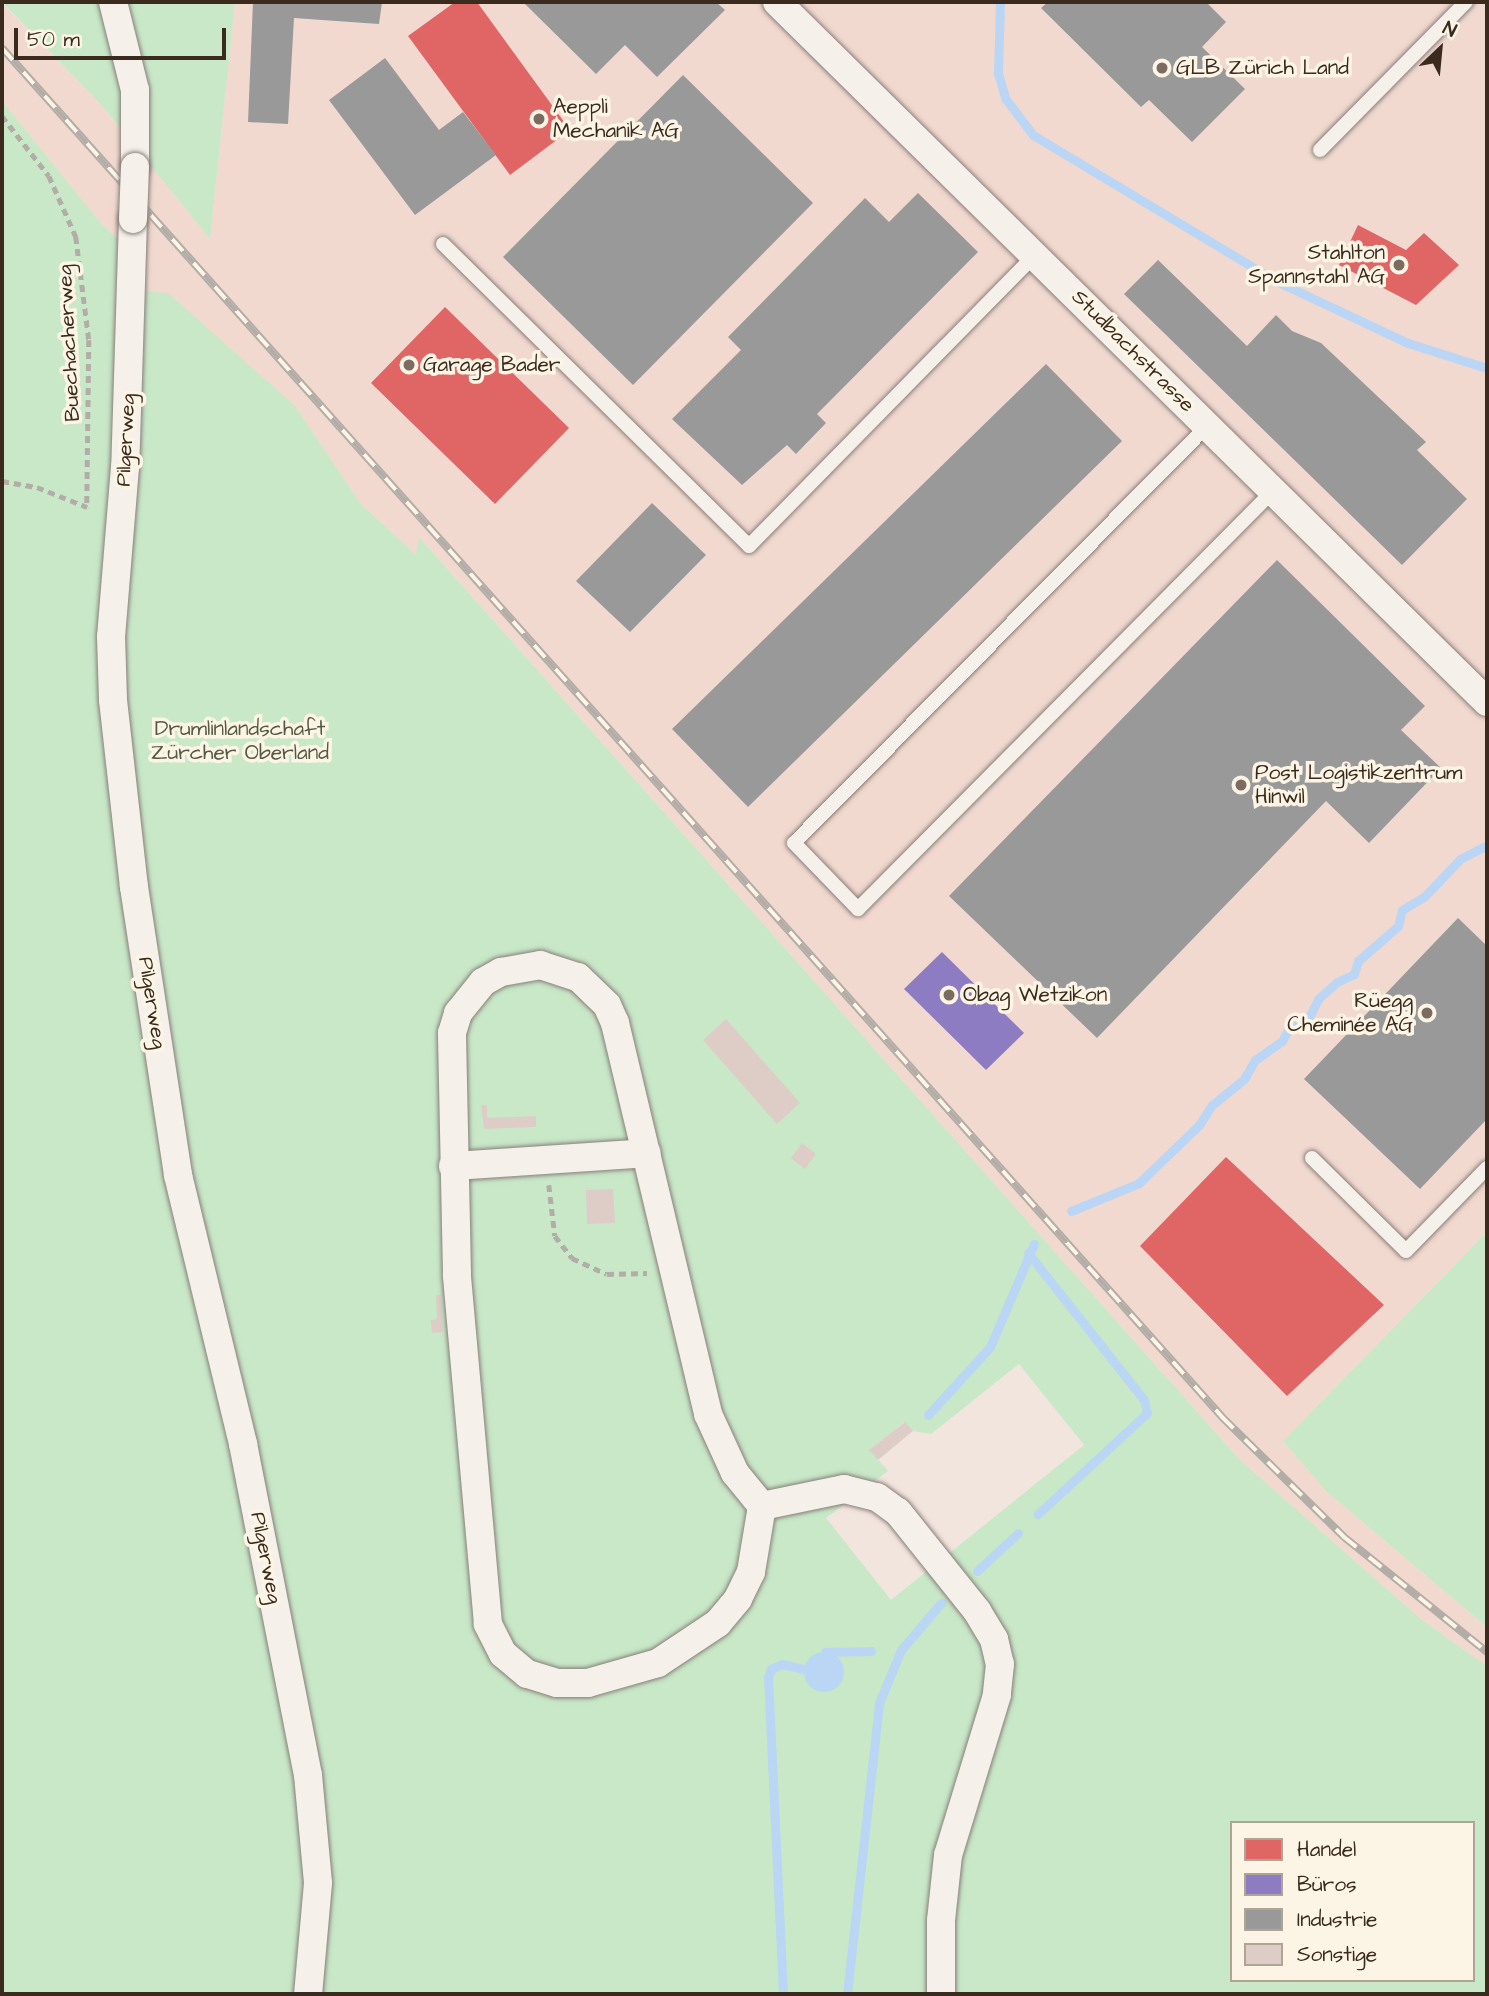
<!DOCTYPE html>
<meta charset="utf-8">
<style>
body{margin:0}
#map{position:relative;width:1489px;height:1996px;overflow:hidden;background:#f2e5de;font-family:"Architects Daughter",sans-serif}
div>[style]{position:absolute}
.built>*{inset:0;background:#f1d9d0}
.green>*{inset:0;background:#c8e8c8}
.water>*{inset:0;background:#bbd6f4}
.round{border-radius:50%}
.shops>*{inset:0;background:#e06666}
.offices>*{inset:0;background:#8e7cc3}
.industry>*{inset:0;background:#999}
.stream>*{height:9px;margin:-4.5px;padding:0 4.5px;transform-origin:4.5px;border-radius:4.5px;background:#bbd6f4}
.building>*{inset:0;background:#decdc7}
.path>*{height:4.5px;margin-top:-2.25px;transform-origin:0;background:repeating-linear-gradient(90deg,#b2ada7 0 7px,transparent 0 12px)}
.roads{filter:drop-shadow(0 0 2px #887f79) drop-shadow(0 0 2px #887f79)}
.service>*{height:14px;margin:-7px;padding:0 7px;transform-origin:7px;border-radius:7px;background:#f5f0ea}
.minor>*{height:28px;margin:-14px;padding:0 14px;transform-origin:14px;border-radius:14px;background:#f5f0ea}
.rail>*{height:8px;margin-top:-4px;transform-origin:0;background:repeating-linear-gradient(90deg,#fcf5e5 0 16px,#b2ada7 0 32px);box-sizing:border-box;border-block:2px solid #b2ada7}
.bridges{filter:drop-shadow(0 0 2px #887f79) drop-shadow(0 0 2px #887f79)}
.minor-bridge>*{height:28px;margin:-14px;padding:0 14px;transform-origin:14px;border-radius:14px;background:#f5f0ea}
.dots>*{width:19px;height:19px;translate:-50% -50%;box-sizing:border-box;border:4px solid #fcf5e5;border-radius:50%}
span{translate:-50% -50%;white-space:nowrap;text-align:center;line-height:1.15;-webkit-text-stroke:7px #fcf5e5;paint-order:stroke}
.poi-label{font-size:21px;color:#3b2a1e}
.left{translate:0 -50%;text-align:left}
.right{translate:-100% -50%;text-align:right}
.street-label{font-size:21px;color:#3b2a1e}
.park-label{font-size:21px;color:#565a44}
.frame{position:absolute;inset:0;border:4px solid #3b2a1e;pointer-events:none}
.legend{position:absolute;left:1230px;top:1821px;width:245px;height:161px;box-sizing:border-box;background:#fcf5e5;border:2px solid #afa495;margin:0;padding:9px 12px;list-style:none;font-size:21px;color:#3b2a1e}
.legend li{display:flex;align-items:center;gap:14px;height:35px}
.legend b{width:35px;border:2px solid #afa495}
.north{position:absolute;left:1405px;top:14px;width:70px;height:70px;-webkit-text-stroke:5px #fcf5e5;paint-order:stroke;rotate:26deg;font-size:19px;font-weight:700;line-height:28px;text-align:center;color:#3b2a1e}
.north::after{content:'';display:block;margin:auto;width:24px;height:32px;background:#3b2a1e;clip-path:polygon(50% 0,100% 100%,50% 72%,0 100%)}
.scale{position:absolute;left:14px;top:28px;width:212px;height:32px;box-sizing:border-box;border:4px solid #3b2a1e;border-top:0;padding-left:9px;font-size:21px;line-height:24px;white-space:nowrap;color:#3b2a1e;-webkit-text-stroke:5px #fcf5e5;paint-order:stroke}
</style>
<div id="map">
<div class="built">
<i style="clip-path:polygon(235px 2px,1487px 2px,1487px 1232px,1283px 1441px,1326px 1491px,1487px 1627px,1487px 1666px,1422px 1620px,1240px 1460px,420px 538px,416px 555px,360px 503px,295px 406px,143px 291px,134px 255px,100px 222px,2px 101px,2px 3px,104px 108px,210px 239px)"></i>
</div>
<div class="green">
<i style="clip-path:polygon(2px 2px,235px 2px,210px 239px,104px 108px)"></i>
<i style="clip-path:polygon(evenodd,2px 101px,100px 222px,134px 255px,143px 291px,168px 293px,295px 406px,360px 503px,416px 555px,419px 537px,1240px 1460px,1422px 1620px,1487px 1666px,1487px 1994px,2px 1994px,2px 101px,1019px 1364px,1084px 1445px,891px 1600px,826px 1518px,888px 1471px,870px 1450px,904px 1422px,913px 1431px,931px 1434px,1019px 1364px,2px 101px,1232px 1823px,1473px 1823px,1473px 1980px,1232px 1980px,1232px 1823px)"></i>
<i style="clip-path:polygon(1487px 1232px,1487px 1627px,1326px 1491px,1283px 1441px)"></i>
</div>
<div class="water">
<i class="round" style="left:804px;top:1652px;width:40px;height:40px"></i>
</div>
<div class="shops">
<i style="clip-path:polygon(455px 2px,477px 2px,570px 130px,510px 175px,408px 36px)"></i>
<i style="clip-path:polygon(1358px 225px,1406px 250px,1424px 233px,1459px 265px,1416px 305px,1339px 265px)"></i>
<i style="clip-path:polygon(445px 307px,569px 428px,495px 504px,371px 383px)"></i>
<i style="clip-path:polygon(1226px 1157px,1384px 1305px,1287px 1396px,1140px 1246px)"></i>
</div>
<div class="offices">
<i style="clip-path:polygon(942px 952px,1024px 1033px,986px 1070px,904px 989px)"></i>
</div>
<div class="industry">
<i style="clip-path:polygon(253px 2px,382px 2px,379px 24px,294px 18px,288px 124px,248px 122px)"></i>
<i style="clip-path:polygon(523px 2px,716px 2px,725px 10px,657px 77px,625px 45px,596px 74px)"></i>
<i style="clip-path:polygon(1048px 2px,1206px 2px,1226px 22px,1202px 47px,1245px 89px,1192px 142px,1149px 100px,1141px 107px,1041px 8px)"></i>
<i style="clip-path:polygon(385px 58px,439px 130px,463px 112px,496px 155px,415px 215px,329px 100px)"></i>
<i style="clip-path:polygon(683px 75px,813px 203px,633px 385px,503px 257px)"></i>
<i style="clip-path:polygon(918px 193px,978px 252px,817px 414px,826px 423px,796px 454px,787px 445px,742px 485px,672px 419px,741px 350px,728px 337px,865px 198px,889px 222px)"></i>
<i style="clip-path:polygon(1158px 260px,1247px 346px,1276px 315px,1292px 331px,1321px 343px,1426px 442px,1417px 450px,1467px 499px,1402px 565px,1124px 294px)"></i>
<i style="clip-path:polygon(1046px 364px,1122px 441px,748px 807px,672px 729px)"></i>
<i style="clip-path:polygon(652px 503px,706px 555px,630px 632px,576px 581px)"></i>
<i style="clip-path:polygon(1277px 560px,1425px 706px,1401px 730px,1441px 768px,1369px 843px,1326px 801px,1097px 1038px,949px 896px)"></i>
<i style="clip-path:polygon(1458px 918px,1487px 946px,1487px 1119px,1420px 1189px,1304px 1079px)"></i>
</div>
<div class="stream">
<i style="left:1000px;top:2px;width:71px;rotate:91.6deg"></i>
<i style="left:998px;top:73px;width:26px;rotate:74deg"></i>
<i style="left:1005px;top:98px;width:46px;rotate:52.9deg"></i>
<i style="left:1033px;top:135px;width:283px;rotate:31deg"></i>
<i style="left:1276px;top:281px;width:146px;rotate:25.2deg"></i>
<i style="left:1408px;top:343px;width:83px;rotate:17.6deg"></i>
<i style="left:1071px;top:1211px;width:74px;rotate:-22.4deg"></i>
<i style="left:1139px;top:1183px;width:83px;rotate:-44deg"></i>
<i style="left:1199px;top:1125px;width:24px;rotate:-57deg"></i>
<i style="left:1212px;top:1105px;width:41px;rotate:-39.1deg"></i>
<i style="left:1244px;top:1079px;width:22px;rotate:-60deg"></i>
<i style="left:1255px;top:1060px;width:33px;rotate:-35deg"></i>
<i style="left:1282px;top:1041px;width:18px;rotate:-61deg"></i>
<i style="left:1291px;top:1025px;width:20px;rotate:-24deg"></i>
<i style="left:1309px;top:1017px;width:20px;rotate:-63deg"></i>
<i style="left:1318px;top:999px;width:25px;rotate:-42deg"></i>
<i style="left:1337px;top:982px;width:19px;rotate:-25deg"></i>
<i style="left:1354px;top:974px;width:14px;rotate:-73deg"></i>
<i style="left:1358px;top:961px;width:53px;rotate:-41.2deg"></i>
<i style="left:1398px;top:926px;width:16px;rotate:-76deg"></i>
<i style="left:1402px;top:910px;width:26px;rotate:-31deg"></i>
<i style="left:1424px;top:897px;width:52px;rotate:-46.5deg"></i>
<i style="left:1460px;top:859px;width:30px;rotate:-27deg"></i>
<i style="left:1028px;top:1253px;width:187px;rotate:51.7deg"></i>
<i style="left:1144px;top:1400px;width:13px;rotate:77deg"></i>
<i style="left:1147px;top:1413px;width:149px;rotate:137.2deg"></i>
<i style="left:928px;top:1415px;width:92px;rotate:-47.6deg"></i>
<i style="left:990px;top:1347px;width:112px;rotate:-66.9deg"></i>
<i style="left:977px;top:1571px;width:56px;rotate:-42.8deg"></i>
<i style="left:825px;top:1652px;width:46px;rotate:-1.2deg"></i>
<i style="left:783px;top:1994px;width:317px;rotate:-92.7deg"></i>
<i style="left:768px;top:1677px;width:9px;rotate:-69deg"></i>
<i style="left:771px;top:1669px;width:12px;rotate:-24deg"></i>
<i style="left:782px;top:1664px;width:23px;rotate:13deg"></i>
<i style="left:847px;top:1994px;width:293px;rotate:-83.7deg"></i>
<i style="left:879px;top:1703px;width:57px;rotate:-67.5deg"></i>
<i style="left:901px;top:1650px;width:62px;rotate:-49.6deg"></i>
</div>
<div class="building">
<i style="clip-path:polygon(726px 1019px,800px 1103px,777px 1124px,703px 1040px)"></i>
<i style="clip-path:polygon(481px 1105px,487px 1105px,487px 1118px,536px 1116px,536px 1127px,484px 1129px)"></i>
<i style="clip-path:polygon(802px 1143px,816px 1154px,805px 1169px,791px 1158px)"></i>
<i style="clip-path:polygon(613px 1189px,615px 1223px,587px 1224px,586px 1190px)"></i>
<i style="clip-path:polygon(436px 1295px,441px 1295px,443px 1332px,432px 1333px,431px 1320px,437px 1319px)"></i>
<i style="clip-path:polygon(905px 1422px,913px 1431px,878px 1460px,869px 1450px)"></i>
</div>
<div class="path">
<i style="left:2px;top:116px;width:76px;rotate:51.9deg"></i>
<i style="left:49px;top:176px;width:67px;rotate:66.1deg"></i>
<i style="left:76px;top:237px;width:104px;rotate:82.8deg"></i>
<i style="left:89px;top:340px;width:168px;rotate:90.7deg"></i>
<i style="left:2px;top:481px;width:36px;rotate:10deg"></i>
<i style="left:37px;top:487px;width:54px;rotate:21.8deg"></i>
<i style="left:549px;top:1185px;width:51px;rotate:83.3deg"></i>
<i style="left:555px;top:1236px;width:28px;rotate:52deg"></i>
<i style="left:572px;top:1258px;width:38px;rotate:25deg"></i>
<i style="left:607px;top:1274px;width:40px;rotate:-1.4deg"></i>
</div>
<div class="roads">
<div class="service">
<i style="left:1320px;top:150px;width:208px;rotate:-45.4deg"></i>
<i style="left:443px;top:244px;width:430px;rotate:44.6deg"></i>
<i style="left:749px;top:546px;width:409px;rotate:-45.5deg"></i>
<i style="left:1208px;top:425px;width:588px;rotate:134.72deg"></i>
<i style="left:794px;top:843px;width:92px;rotate:45.9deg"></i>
<i style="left:858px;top:909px;width:590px;rotate:-45.21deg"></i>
<i style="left:1312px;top:1158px;width:132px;rotate:44.7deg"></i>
<i style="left:1406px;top:1251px;width:116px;rotate:-45.7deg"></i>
</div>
<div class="minor">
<i style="left:113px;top:2px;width:91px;rotate:76deg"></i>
<i style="left:135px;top:90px;width:77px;rotate:90deg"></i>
<i style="left:777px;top:2px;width:997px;rotate:44.59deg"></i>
<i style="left:133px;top:219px;width:248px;rotate:91.8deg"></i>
<i style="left:125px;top:467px;width:170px;rotate:94.7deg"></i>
<i style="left:111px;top:636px;width:64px;rotate:88.2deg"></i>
<i style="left:113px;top:700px;width:188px;rotate:83.6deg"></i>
<i style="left:134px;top:887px;width:291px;rotate:81.3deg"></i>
<i style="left:178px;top:1175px;width:277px;rotate:76.4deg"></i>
<i style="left:243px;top:1444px;width:337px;rotate:78.9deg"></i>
<i style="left:308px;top:1775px;width:108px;rotate:84.7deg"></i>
<i style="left:318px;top:1883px;width:111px;rotate:95.1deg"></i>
<i style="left:540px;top:965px;width:40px;rotate:18deg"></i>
<i style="left:578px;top:977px;width:40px;rotate:44deg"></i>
<i style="left:607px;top:1005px;width:20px;rotate:66deg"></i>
<i style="left:615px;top:1023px;width:402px;rotate:76.6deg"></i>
<i style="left:708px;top:1414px;width:65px;rotate:65.4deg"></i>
<i style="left:735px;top:1473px;width:43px;rotate:50.7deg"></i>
<i style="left:762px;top:1506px;width:67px;rotate:99.5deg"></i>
<i style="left:751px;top:1572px;width:30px;rotate:116deg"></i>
<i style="left:738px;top:1599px;width:31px;rotate:130deg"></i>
<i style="left:718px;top:1623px;width:72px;rotate:146.3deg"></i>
<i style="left:658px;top:1663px;width:73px;rotate:164.1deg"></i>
<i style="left:588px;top:1683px;width:31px;rotate:180deg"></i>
<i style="left:557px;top:1683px;width:31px;rotate:-163deg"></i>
<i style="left:527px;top:1674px;width:31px;rotate:-140deg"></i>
<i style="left:503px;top:1654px;width:34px;rotate:-117deg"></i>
<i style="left:488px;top:1624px;width:351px;rotate:-95.1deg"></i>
<i style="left:457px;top:1274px;width:241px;rotate:-91.2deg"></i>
<i style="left:452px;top:1033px;width:21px;rotate:-73deg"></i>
<i style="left:458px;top:1013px;width:40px;rotate:-51deg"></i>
<i style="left:483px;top:982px;width:21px;rotate:-29deg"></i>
<i style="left:501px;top:972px;width:40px;rotate:-10deg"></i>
<i style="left:453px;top:1166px;width:194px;rotate:-3.8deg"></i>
<i style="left:762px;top:1506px;width:84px;rotate:-11.7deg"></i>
<i style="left:844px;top:1489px;width:34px;rotate:14deg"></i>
<i style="left:877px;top:1497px;width:26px;rotate:36deg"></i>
<i style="left:898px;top:1512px;width:127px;rotate:51.4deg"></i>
<i style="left:977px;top:1611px;width:33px;rotate:59deg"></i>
<i style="left:994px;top:1639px;width:26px;rotate:77deg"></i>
<i style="left:1000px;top:1664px;width:31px;rotate:96deg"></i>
<i style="left:997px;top:1695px;width:167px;rotate:107deg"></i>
<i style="left:948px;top:1855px;width:66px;rotate:96.1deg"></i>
<i style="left:941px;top:1921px;width:73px;rotate:90deg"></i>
</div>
</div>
<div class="rail">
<i style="left:2px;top:48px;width:1834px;rotate:48.29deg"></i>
<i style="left:1222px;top:1417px;width:171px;rotate:44.5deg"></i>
<i style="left:1344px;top:1537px;width:184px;rotate:38.8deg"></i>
</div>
<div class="bridges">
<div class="minor-bridge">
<i style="left:133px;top:219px;width:52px;rotate:-87.8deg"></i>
</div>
</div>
<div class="dots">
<i style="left:1162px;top:68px;background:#7b6b61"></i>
<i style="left:539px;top:119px;background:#7b6b61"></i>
<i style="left:1399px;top:265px;background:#7b6b61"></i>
<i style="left:409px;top:365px;background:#7b6b61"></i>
<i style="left:1241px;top:785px;background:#7b6b61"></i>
<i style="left:949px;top:995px;background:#7b6b61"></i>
<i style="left:1427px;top:1013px;background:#7b6b61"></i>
</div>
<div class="poi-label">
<span class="left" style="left:1176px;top:68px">GLB Zürich Land</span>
<span class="left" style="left:553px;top:119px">Aeppli<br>Mechanik AG</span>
<span class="right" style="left:1385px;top:265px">Stahlton<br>Spannstahl AG</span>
<span class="left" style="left:423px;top:365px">Garage Bader</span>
<span class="left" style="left:1255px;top:785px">Post Logistikzentrum<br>Hinwil</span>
<span class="left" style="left:963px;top:995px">Obag Wetzikon</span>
<span class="right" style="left:1413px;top:1013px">Rüegg<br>Cheminée AG</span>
</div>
<div class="street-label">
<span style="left:69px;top:343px;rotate:-93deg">Buechacherweg</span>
<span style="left:1133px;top:351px;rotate:45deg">Studbachstrasse</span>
<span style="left:126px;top:440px;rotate:-87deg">Pilgerweg</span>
<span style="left:152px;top:1003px;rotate:81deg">Pilgerweg</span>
<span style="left:266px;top:1558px;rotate:79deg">Pilgerweg</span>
</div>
<div class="park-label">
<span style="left:240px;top:741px">Drumlinlandschaft<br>Zürcher Oberland</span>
</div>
<div class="frame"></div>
<ul class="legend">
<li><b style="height:19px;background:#e06666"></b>Handel</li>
<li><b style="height:19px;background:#8e7cc3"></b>Büros</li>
<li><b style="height:19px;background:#999"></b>Industrie</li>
<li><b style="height:19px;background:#decdc7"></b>Sonstige</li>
</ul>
<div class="north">N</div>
<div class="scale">50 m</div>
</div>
